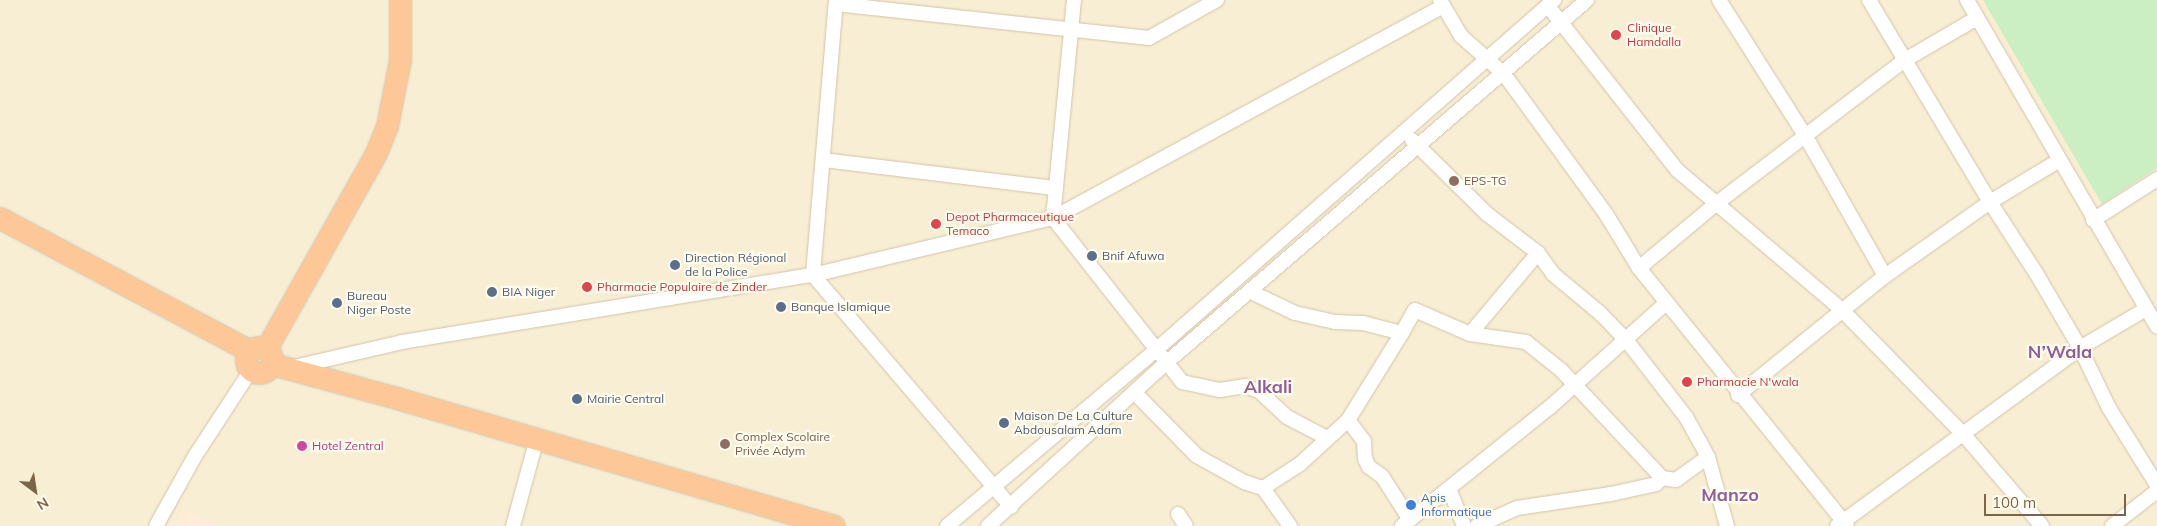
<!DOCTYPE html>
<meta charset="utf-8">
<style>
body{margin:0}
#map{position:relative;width:2157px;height:526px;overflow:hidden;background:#fefae6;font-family:Mulish,sans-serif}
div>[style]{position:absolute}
.residential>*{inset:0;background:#f7eed3}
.commercial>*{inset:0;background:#ffecd9}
.green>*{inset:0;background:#cbeec2}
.roads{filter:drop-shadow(0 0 1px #d2c3aa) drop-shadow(0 0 1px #d2c3aa)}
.minor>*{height:14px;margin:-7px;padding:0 7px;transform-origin:7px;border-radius:7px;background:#fff}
.highway>*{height:21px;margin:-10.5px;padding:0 10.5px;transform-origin:10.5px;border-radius:10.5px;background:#fec797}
.highway>.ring{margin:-10.5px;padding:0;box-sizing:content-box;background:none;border:21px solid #fec797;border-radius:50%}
.dots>*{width:14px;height:14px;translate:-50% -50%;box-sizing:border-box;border:2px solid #fffcee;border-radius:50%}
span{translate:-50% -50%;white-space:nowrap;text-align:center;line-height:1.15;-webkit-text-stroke:4.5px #fffcee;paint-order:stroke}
.health-label{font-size:12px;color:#be3a42}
.left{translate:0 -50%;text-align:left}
.education-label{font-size:12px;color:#785e54}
.service-label{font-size:12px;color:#4e5e75}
.hotel-label{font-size:12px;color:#b23c85}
.shop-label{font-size:12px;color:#366cbe}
.district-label{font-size:18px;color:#8f5f97;font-weight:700}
.north{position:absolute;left:10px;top:466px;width:50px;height:50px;-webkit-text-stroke:4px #fffcee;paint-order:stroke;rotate:149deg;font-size:14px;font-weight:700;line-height:20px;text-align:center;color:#7b6447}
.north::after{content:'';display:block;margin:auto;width:18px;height:22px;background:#7b6447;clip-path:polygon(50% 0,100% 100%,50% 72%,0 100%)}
.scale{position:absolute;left:1984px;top:494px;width:142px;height:22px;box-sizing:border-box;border:2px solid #7b6447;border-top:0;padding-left:6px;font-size:15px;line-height:18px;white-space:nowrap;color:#7b6447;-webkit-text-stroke:4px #fffcee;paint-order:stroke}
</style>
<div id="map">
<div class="residential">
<i style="clip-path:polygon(0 0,2157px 0,2157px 526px,0 526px)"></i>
</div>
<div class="commercial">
<i style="clip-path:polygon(183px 510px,222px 526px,173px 526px)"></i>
</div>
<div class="green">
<i style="clip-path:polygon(1983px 0,2157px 0,2157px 168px,2102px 204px)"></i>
</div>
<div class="roads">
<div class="minor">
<i style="left:836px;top:0;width:276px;rotate:94.8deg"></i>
<i style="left:813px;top:275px;width:305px;rotate:49.5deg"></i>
<i style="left:1074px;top:0;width:219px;rotate:95.5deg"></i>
<i style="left:1053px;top:218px;width:209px;rotate:51.8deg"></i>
<i style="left:1182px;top:382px;width:39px;rotate:12deg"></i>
<i style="left:1220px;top:390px;width:25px;rotate:-9deg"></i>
<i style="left:1245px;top:386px;width:15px;rotate:20deg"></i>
<i style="left:1259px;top:391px;width:38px;rotate:43deg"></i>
<i style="left:1287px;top:417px;width:45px;rotate:27.7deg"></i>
<i style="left:1440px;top:0;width:42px;rotate:59.7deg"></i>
<i style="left:1461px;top:36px;width:57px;rotate:41.5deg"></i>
<i style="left:1504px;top:74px;width:173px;rotate:53.9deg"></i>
<i style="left:1606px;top:214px;width:63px;rotate:58.6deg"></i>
<i style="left:1639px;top:268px;width:331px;rotate:51.1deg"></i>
<i style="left:1719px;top:0;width:162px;rotate:57.6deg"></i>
<i style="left:1806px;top:137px;width:160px;rotate:60.4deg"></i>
<i style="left:1869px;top:0;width:235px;rotate:59.1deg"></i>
<i style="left:1990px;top:202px;width:85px;rotate:57.1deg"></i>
<i style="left:2036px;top:273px;width:87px;rotate:59.6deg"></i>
<i style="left:2080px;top:348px;width:67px;rotate:64.2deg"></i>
<i style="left:2109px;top:408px;width:91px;rotate:58.1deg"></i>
<i style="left:1967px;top:0;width:378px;rotate:59.8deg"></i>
<i style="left:836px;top:4px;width:315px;rotate:6.2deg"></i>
<i style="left:1149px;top:38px;width:78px;rotate:-29.2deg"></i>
<i style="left:1548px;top:6px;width:209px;rotate:51.8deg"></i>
<i style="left:1677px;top:170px;width:218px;rotate:40.3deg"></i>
<i style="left:1843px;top:311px;width:173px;rotate:45.7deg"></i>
<i style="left:1964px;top:435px;width:120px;rotate:49.4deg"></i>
<i style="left:1412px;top:140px;width:105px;rotate:44.6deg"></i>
<i style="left:1487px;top:214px;width:64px;rotate:37.4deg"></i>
<i style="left:1538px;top:253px;width:26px;rotate:54deg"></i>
<i style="left:1553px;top:274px;width:62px;rotate:39.8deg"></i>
<i style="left:1601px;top:314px;width:37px;rotate:46deg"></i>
<i style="left:1627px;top:341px;width:96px;rotate:52.2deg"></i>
<i style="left:1686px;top:417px;width:29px;rotate:61deg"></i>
<i style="left:1700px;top:442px;width:17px;rotate:62deg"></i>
<i style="left:1708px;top:457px;width:72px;rotate:74.6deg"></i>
<i style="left:823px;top:160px;width:232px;rotate:6.9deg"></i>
<i style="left:2093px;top:220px;width:76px;rotate:-32.6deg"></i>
<i style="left:1639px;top:268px;width:102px;rotate:-39.8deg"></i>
<i style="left:1717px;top:203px;width:236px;rotate:-37.3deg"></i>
<i style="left:1905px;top:60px;width:83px;rotate:-30.3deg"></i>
<i style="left:1251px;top:292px;width:49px;rotate:25.5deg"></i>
<i style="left:1295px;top:313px;width:41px;rotate:12.7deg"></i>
<i style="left:1335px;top:322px;width:28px;rotate:2deg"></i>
<i style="left:1363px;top:323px;width:40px;rotate:14.4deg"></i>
<i style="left:1402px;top:333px;width:26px;rotate:-61deg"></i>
<i style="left:1415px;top:310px;width:60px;rotate:23.6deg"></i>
<i style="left:1470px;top:334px;width:57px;rotate:8.1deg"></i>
<i style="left:1526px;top:342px;width:45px;rotate:38.7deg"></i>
<i style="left:1561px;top:370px;width:148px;rotate:46.9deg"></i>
<i style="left:1662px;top:478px;width:14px;rotate:8deg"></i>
<i style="left:1676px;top:480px;width:39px;rotate:-36deg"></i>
<i style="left:1402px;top:333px;width:102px;rotate:121.8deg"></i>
<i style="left:1348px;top:420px;width:26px;rotate:53deg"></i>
<i style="left:1364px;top:441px;width:18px;rotate:87deg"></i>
<i style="left:1365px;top:459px;width:9px;rotate:63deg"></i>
<i style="left:1369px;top:467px;width:16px;rotate:35deg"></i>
<i style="left:1382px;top:476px;width:52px;rotate:57.5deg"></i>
<i style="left:1470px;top:334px;width:106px;rotate:-50deg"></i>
<i style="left:294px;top:367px;width:111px;rotate:-13deg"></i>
<i style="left:402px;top:342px;width:416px;rotate:-9.3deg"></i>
<i style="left:813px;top:275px;width:247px;rotate:-13.4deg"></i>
<i style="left:1053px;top:218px;width:444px;rotate:-28.5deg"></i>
<i style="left:1135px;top:393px;width:88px;rotate:45.5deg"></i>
<i style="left:1197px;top:456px;width:54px;rotate:29deg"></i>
<i style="left:1244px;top:482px;width:20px;rotate:18deg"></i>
<i style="left:1263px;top:488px;width:47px;rotate:54.6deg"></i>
<i style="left:1738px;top:395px;width:189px;rotate:-39deg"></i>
<i style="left:1885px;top:276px;width:128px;rotate:-35.2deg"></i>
<i style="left:1990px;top:202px;width:79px;rotate:-31.1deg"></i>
<i style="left:1263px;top:488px;width:44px;rotate:-33deg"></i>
<i style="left:1300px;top:464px;width:65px;rotate:-42.5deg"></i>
<i style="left:1450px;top:491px;width:38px;rotate:68deg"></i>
<i style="left:1178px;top:514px;width:14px;rotate:56deg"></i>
<i style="left:156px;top:526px;width:80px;rotate:-60.9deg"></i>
<i style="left:195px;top:456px;width:103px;rotate:-56.9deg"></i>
<i style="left:513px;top:526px;width:91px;rotate:-74.7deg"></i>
<i style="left:947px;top:526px;width:275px;rotate:-40.1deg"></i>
<i style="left:1157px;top:349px;width:529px;rotate:-41.32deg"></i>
<i style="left:988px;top:526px;width:241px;rotate:-42.5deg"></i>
<i style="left:1166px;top:363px;width:556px;rotate:-40.77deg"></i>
<i style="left:1402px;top:526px;width:189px;rotate:-38.8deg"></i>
<i style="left:1549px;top:408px;width:157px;rotate:-41.9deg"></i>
<i style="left:1477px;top:526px;width:44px;rotate:-24.2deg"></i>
<i style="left:1517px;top:508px;width:95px;rotate:-8.5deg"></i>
<i style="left:1611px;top:494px;width:46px;rotate:-12.5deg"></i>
<i style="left:1656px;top:484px;width:8px;rotate:-45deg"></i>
<i style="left:1837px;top:526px;width:301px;rotate:-36.2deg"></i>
<i style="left:2080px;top:348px;width:77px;rotate:-30.6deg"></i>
<i style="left:2112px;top:526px;width:57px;rotate:-37.9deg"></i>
</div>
<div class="highway">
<i style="left:0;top:218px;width:283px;rotate:28deg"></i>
<i class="ring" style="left:246px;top:347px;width:5px;height:5px"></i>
<i style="left:266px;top:349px;width:225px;rotate:-60.7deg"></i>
<i style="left:376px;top:153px;width:29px;rotate:-68deg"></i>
<i style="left:387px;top:126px;width:67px;rotate:-78.9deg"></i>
<i style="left:400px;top:60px;width:60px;rotate:-90deg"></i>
<i style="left:272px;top:364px;width:130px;rotate:15.2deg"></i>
<i style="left:397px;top:398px;width:455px;rotate:16.3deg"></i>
</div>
</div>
<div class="dots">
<i style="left:1616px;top:35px;background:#e0444e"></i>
<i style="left:1454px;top:181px;background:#8d6e63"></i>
<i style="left:936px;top:224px;background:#e0444e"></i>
<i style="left:1092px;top:256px;background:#5c6f8a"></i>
<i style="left:675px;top:265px;background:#5c6f8a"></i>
<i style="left:587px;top:287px;background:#e0444e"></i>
<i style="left:492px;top:292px;background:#5c6f8a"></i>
<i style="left:337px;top:303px;background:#5c6f8a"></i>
<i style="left:781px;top:307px;background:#5c6f8a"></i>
<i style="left:1687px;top:382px;background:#e0444e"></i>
<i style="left:577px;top:399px;background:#5c6f8a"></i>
<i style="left:1004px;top:423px;background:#5c6f8a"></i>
<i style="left:725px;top:444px;background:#8d6e63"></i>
<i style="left:302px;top:446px;background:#d1479c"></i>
<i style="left:1411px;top:505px;background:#3f7fe0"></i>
</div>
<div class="health-label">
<span class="left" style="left:1627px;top:35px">Clinique<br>Hamdalla</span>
<span class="left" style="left:946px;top:224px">Depot Pharmaceutique<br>Temaco</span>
<span class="left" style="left:597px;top:287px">Pharmacie Populaire de Zinder</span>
<span class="left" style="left:1697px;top:382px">Pharmacie N'wala</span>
</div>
<div class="education-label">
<span class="left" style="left:1464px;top:181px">EPS-TG</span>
<span class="left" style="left:735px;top:444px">Complex Scolaire<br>Privée Adym</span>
</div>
<div class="service-label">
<span class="left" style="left:1102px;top:256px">Bnif Afuwa</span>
<span class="left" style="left:685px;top:265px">Direction Régional<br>de la Police</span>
<span class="left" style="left:502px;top:292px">BIA Niger</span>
<span class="left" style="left:347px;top:303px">Bureau<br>Niger Poste</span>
<span class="left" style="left:791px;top:307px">Banque Islamique</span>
<span class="left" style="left:587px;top:399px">Mairie Central</span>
<span class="left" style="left:1014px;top:423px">Maison De La Culture<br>Abdousalam Adam</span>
</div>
<div class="hotel-label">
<span class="left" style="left:312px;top:446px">Hotel Zentral</span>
</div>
<div class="shop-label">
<span class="left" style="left:1421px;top:505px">Apis<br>Informatique</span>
</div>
<div class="district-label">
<span style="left:2060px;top:352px">N’Wala</span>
<span style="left:1268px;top:387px">Alkali</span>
<span style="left:1730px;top:495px">Manzo</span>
</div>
<div class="north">N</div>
<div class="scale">100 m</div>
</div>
